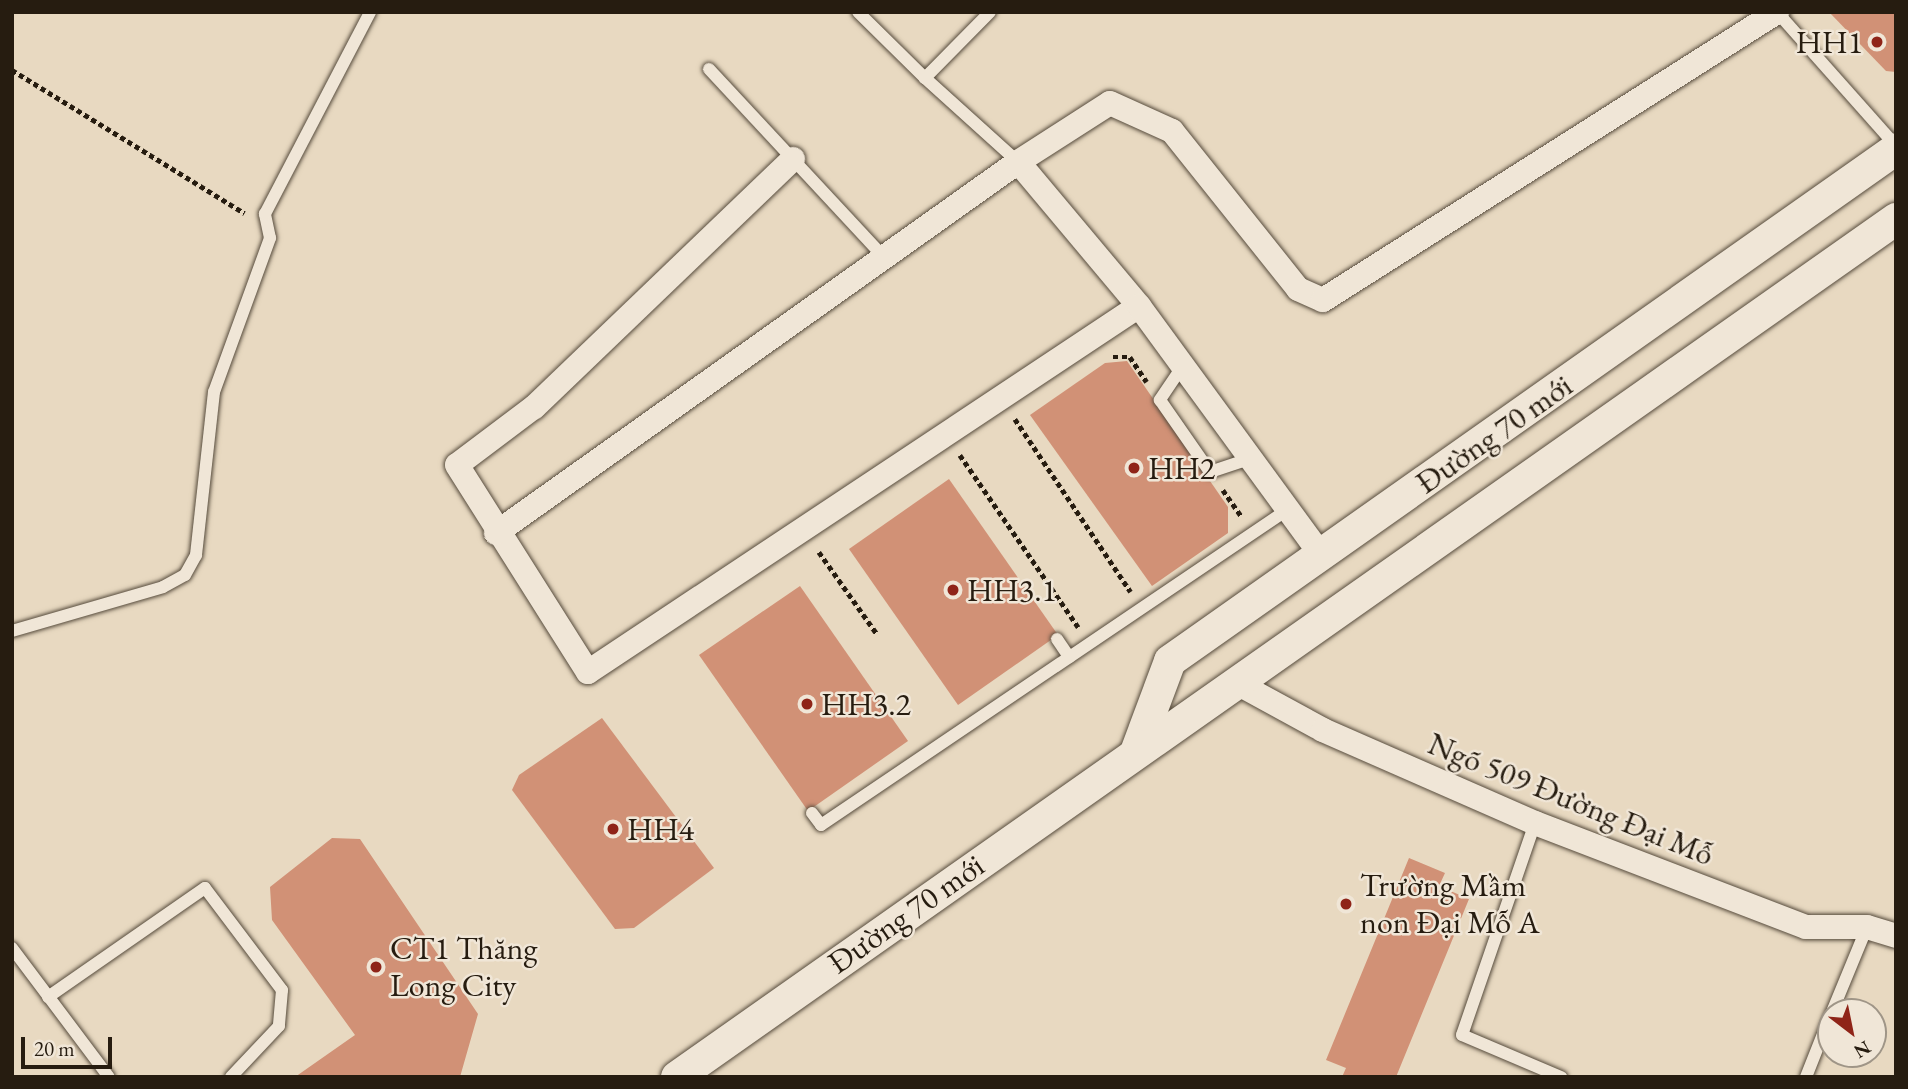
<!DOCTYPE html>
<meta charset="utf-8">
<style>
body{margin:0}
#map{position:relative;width:1908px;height:1089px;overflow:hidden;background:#e8d9c1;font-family:"EB Garamond",serif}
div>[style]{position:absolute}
.building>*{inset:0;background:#d19176}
.path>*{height:4.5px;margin-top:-2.25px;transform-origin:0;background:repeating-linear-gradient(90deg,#261c10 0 5px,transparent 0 8.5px)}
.roads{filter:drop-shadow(0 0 2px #564b3c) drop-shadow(0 0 2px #564b3c)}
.service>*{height:12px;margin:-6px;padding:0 6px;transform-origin:6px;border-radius:6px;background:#f0e6d7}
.minor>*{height:24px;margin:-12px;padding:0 12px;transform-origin:12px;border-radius:12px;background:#f0e6d7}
.tertiary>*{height:32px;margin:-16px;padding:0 16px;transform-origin:16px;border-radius:16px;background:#f0e6d7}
.dots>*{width:19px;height:19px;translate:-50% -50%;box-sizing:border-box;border:4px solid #f0e6d7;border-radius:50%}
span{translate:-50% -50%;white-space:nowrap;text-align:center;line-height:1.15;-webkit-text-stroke:5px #f0e6d7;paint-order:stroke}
.poi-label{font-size:32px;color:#261c10}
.right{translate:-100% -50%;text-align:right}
.left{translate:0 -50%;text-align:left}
.street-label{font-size:32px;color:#261c10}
.frame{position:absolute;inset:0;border:14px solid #261c10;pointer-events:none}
.north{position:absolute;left:1817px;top:998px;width:70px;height:70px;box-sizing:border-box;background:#f0e6d7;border:2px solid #9f9587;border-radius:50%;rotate:148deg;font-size:19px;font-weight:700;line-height:28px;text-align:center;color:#261c10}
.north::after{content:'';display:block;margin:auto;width:24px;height:32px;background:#8f2418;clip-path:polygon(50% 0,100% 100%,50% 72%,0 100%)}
.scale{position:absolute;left:21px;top:1037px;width:91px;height:32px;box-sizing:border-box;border:4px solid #261c10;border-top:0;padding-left:9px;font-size:21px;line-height:24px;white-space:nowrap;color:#261c10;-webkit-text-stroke:5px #f0e6d7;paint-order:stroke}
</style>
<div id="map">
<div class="building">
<i style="clip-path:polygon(1829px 12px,1896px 12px,1896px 72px,1886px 71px)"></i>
<i style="clip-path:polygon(1127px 361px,1228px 507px,1228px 533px,1152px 586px,1030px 415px,1105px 363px)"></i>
<i style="clip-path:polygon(949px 479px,1058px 635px,958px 705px,849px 549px)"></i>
<i style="clip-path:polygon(800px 586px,908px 741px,808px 811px,699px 655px)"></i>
<i style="clip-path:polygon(602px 718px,714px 868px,634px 928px,615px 929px,512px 790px,519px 775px)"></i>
<i style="clip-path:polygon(332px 838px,360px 839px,478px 1014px,460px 1077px,295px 1077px,355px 1035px,272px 920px,270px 887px)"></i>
<i style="clip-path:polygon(1409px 858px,1445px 873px,1439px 886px,1469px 899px,1396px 1077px,1342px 1077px,1346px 1068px,1326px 1060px)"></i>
</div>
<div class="path">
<i style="left:12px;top:70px;width:273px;rotate:31.6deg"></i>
<i style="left:1113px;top:357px;width:17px"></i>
<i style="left:1130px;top:357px;width:30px;rotate:56deg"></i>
<i style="left:1015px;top:419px;width:208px;rotate:56.2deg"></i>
<i style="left:960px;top:455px;width:209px;rotate:55.5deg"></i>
<i style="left:1223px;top:490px;width:33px;rotate:55deg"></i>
<i style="left:819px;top:552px;width:100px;rotate:54.7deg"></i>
</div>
<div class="roads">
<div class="service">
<i style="left:858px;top:12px;width:94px;rotate:44.6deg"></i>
<i style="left:990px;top:12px;width:93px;rotate:134.6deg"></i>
<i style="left:925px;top:78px;width:125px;rotate:42.1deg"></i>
<i style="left:1777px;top:12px;width:179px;rotate:48.4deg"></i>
<i style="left:709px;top:69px;width:257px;rotate:47.1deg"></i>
<i style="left:1182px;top:367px;width:40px;rotate:124deg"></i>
<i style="left:1160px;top:400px;width:88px;rotate:55.2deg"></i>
<i style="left:1210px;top:472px;width:41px;rotate:-18.4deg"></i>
<i style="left:12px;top:631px;width:157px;rotate:-16.2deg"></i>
<i style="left:163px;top:587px;width:25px;rotate:-29deg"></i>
<i style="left:185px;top:575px;width:23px;rotate:-61deg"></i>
<i style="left:196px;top:555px;width:164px;rotate:-83.7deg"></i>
<i style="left:214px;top:392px;width:164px;rotate:-70deg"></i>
<i style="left:270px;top:238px;width:25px;rotate:-102deg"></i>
<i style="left:265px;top:214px;width:228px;rotate:-62.5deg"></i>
<i style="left:1057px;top:639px;width:22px;rotate:56deg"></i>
<i style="left:812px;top:813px;width:15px;rotate:53deg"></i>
<i style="left:821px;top:825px;width:562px;rotate:-34.06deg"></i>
<i style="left:1535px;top:823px;width:224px;rotate:109deg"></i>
<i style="left:1462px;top:1035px;width:108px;rotate:23deg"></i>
<i style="left:12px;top:948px;width:161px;rotate:53.1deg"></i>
<i style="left:48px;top:997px;width:191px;rotate:-34.8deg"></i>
<i style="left:205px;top:888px;width:128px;rotate:53deg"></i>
<i style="left:282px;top:990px;width:36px;rotate:95deg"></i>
<i style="left:279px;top:1026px;width:70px;rotate:133.3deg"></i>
<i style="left:1832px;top:1012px;width:92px;rotate:-67.6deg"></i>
<i style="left:1806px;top:1077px;width:68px;rotate:-68.4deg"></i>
</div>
<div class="minor">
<i style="left:793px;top:159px;width:359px;rotate:136.2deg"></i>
<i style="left:534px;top:407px;width:96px;rotate:143deg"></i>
<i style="left:457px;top:465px;width:245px;rotate:57.7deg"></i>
<i style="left:588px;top:672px;width:661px;rotate:-33.59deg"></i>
<i style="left:1139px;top:306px;width:188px;rotate:-130deg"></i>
<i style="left:1139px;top:306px;width:310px;rotate:53.8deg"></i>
<i style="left:496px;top:533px;width:640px;rotate:-35.4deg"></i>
<i style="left:1018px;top:162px;width:109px;rotate:-32.7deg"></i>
<i style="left:1110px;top:103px;width:68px;rotate:24.3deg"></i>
<i style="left:1172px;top:131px;width:202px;rotate:51.4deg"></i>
<i style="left:1298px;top:289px;width:27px;rotate:24deg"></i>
<i style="left:1323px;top:300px;width:538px;rotate:-32.39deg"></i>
<i style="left:1235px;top:682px;width:100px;rotate:28.6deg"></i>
<i style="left:1323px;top:730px;width:232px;rotate:23.7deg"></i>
<i style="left:1535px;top:823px;width:290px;rotate:21deg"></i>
<i style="left:1806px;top:927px;width:61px"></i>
<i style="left:1867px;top:927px;width:30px;rotate:17deg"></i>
</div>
<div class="tertiary">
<i style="left:1136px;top:752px;width:97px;rotate:-69.5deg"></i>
<i style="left:1170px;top:661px;width:888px;rotate:-35.19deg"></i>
<i style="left:677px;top:1077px;width:1491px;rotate:-35.14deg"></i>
</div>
</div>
<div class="dots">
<i style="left:1877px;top:42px;background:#8f2418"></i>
<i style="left:1134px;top:468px;background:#8f2418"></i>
<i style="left:953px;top:590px;background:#8f2418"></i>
<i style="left:807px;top:704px;background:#8f2418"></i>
<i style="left:613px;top:829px;background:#8f2418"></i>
<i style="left:1346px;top:904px;background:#8f2418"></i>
<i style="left:376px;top:967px;background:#8f2418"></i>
</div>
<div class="poi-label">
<span class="right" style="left:1863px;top:42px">HH1</span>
<span class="left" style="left:1148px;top:468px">HH2</span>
<span class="left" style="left:967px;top:590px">HH3.1</span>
<span class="left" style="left:821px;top:704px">HH3.2</span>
<span class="left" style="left:627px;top:829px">HH4</span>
<span class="left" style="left:1360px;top:904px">Trường Mầm<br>non Đại Mỗ A</span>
<span class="left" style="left:390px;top:967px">CT1 Thăng<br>Long City</span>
</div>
<div class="street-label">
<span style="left:1494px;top:434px;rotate:-35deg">Đường 70 mới</span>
<span style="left:1571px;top:799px;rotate:22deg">Ngõ 509 Đường Đại Mỗ</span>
<span style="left:906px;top:914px;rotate:-35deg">Đường 70 mới</span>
</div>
<div class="frame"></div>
<div class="north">N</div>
<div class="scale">20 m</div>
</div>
